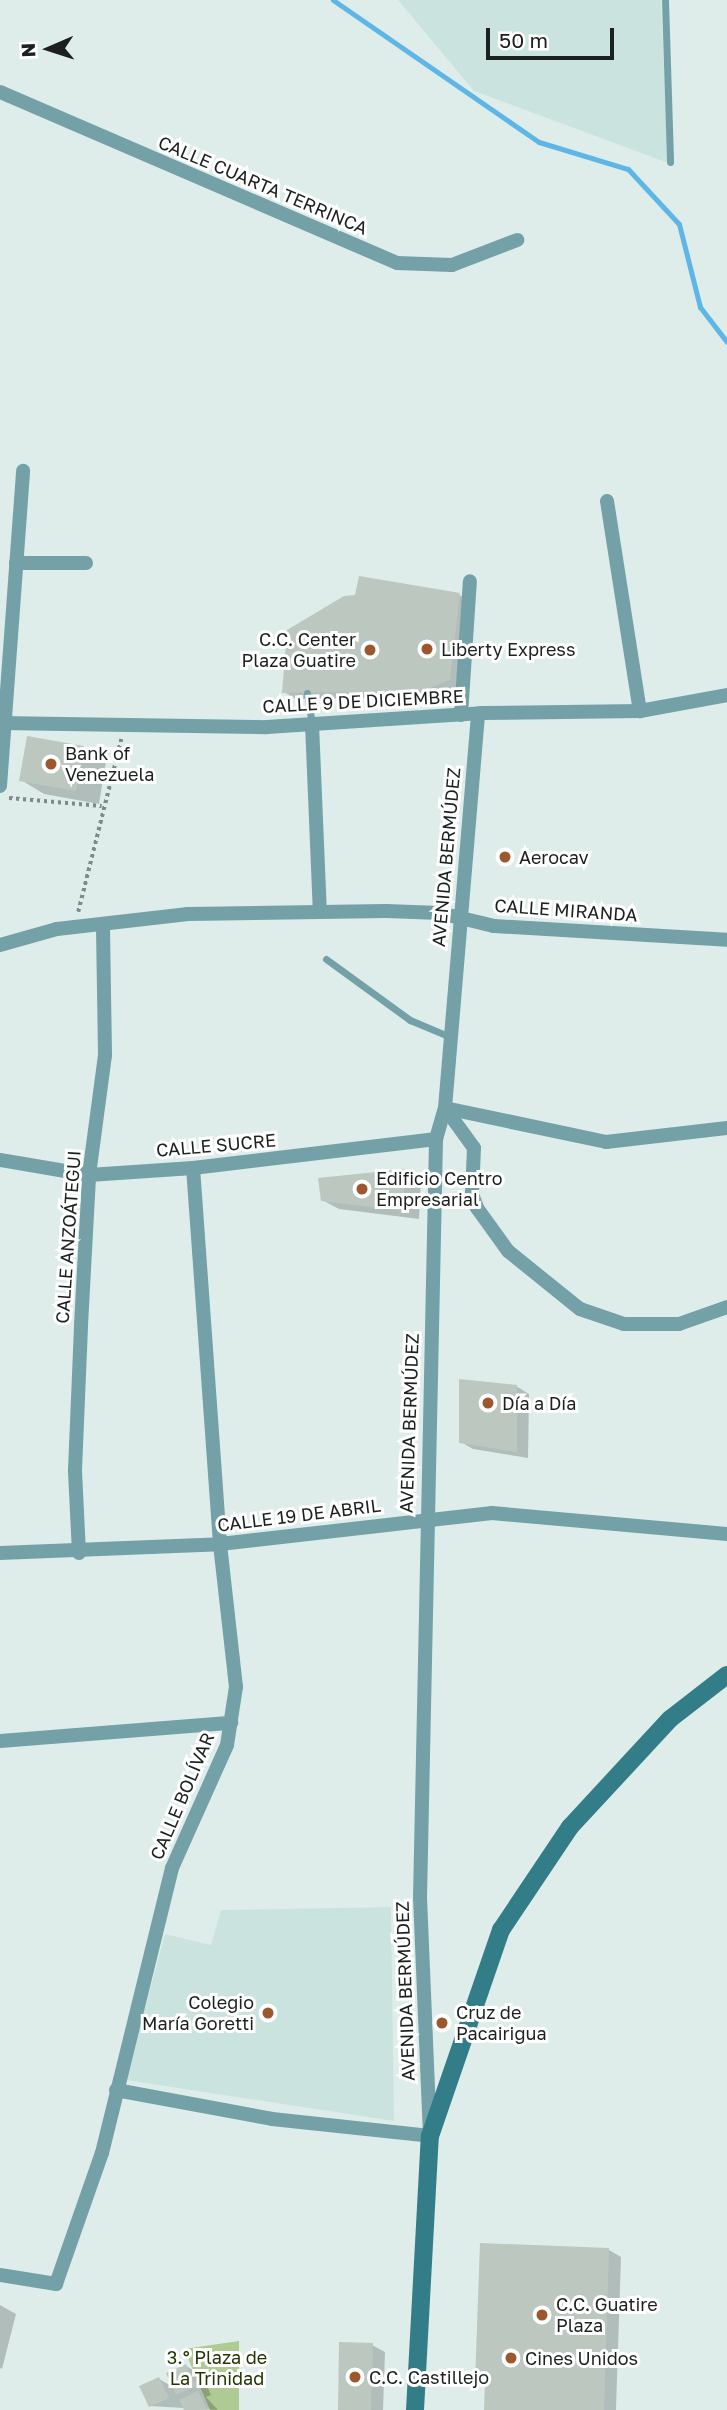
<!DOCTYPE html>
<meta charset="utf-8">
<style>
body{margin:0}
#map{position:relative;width:727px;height:2410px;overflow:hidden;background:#deedea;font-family:"Golos Text",sans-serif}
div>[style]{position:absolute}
.built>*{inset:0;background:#cbe3de}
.green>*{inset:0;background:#afca93}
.shadow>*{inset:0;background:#0003}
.stream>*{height:5px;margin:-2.5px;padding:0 2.5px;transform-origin:2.5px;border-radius:2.5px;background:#5db6e6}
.building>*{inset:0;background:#bcc7bf}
.path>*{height:3.5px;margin-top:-1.75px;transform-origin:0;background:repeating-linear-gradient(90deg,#7f8a88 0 3.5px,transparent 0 7px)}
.service>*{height:7px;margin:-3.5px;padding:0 3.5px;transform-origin:3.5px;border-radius:3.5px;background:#74a1a8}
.minor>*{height:14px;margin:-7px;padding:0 7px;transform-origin:7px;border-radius:7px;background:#74a1a8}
.secondary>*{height:18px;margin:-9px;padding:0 9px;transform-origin:9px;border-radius:9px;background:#327d88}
.dots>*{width:19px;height:19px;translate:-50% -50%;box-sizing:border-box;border:4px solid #fff;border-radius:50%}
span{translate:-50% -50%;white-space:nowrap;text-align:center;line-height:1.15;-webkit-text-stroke:6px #fff;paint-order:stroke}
.street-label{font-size:18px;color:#1c2120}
.poi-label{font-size:18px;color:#1c2120}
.right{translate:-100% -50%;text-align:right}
.left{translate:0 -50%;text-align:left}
.park-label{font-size:18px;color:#213600}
.north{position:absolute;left:14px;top:14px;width:70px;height:70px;-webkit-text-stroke:5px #fff;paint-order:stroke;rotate:267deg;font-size:19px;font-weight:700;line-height:28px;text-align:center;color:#1c2120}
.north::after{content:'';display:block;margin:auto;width:24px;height:32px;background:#1c2120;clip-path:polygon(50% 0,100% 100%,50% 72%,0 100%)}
.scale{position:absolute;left:486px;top:28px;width:128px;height:32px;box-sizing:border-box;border:4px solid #1c2120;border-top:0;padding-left:9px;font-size:21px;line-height:24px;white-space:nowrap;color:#1c2120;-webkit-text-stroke:5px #fff;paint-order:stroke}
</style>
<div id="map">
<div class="built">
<i style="clip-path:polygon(398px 0,661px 0,668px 163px,474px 91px)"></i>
<i style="clip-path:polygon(391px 1907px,394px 2121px,126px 2080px,165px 1934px,211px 1945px,221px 1910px)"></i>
</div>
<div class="green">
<i style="clip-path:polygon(239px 2341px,239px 2410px,210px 2410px,184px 2349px)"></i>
</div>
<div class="shadow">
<i style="clip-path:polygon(459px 595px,472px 602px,457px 690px,435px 697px,296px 699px,284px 692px)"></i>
<i style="clip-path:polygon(83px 748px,106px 761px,99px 804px,44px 794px,21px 780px)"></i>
<i style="clip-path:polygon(405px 1171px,421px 1180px,419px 1219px,339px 1209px,322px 1200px)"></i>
<i style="clip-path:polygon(516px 1386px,529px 1394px,528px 1458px,473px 1449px,461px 1442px)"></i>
<i style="clip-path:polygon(609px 2250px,621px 2257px,616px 2410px,486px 2410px,487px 2387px,477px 2381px)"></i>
<i style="clip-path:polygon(0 2305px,16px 2314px,2px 2369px,0 2368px)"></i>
<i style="clip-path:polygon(372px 2345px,385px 2352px,383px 2410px,340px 2410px)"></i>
<i style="clip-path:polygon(186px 2366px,202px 2375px,211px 2395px,206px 2397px,218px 2410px,150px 2406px,159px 2379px,175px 2388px)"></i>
</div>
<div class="stream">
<i style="left:333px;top:0;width:250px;rotate:34.6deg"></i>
<i style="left:539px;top:142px;width:93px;rotate:16.9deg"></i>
<i style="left:628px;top:169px;width:75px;rotate:47.2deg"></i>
<i style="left:679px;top:224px;width:86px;rotate:75.8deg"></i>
<i style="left:700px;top:307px;width:44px;rotate:52.4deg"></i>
</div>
<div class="building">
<i style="clip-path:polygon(359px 576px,460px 593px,450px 680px,422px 691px,282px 693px,287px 630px,344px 596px,355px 595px)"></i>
<i style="clip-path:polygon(27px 736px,84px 746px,76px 791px,19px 781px)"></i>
<i style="clip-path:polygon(405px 1169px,403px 1211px,321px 1201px,318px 1178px)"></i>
<i style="clip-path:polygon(459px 1379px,517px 1385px,517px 1452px,459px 1443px)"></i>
<i style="clip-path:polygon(480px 2243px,609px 2248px,604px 2410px,484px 2410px,485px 2382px,475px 2382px)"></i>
<i style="clip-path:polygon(339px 2342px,373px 2343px,371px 2410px,338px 2410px)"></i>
<i style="clip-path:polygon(186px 2364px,196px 2386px,176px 2395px,166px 2373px)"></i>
<i style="clip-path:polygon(159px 2377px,169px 2398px,149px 2407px,139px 2386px)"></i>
<i style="clip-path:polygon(198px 2391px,207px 2410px,184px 2410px,179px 2400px)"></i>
</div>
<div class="path">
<i style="left:9px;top:798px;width:93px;rotate:4.9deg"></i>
<i style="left:78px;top:912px;width:178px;rotate:-76deg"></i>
</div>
<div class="service">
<i style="left:665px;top:0;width:162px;rotate:88.2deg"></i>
<i style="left:307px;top:693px;width:31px;rotate:81deg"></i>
<i style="left:326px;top:959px;width:104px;rotate:36deg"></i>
<i style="left:410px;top:1020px;width:41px;rotate:22.8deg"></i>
</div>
<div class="minor">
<i style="left:0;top:92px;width:432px;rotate:23.3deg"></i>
<i style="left:397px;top:263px;width:55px;rotate:2.1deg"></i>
<i style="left:452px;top:265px;width:70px;rotate:-21deg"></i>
<i style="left:607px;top:501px;width:213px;rotate:81.1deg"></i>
<i style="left:16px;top:563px;width:70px"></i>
<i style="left:461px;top:715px;width:134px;rotate:-86.2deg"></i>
<i style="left:0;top:723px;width:267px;rotate:0.9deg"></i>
<i style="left:267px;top:727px;width:215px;rotate:-3.7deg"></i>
<i style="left:482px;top:713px;width:158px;rotate:-0.7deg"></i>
<i style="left:640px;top:711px;width:88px;rotate:-10.4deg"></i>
<i style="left:312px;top:724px;width:188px;rotate:87.6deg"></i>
<i style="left:0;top:786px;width:316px;rotate:-85.8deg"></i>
<i style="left:0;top:945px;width:59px;rotate:-15.7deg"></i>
<i style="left:57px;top:929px;width:132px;rotate:-6.5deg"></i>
<i style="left:188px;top:914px;width:198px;rotate:-0.9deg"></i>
<i style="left:386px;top:911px;width:54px;rotate:2.1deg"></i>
<i style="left:440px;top:913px;width:56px;rotate:13.5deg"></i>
<i style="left:494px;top:926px;width:233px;rotate:3.4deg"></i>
<i style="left:445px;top:1108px;width:49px;rotate:54.1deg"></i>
<i style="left:474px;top:1148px;width:46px;rotate:92.5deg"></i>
<i style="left:472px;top:1194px;width:15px;rotate:70deg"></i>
<i style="left:477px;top:1208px;width:53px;rotate:54.2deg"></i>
<i style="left:508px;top:1251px;width:92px;rotate:38.9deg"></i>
<i style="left:580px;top:1309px;width:46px;rotate:18.8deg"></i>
<i style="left:624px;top:1324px;width:55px"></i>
<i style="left:679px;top:1324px;width:51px;rotate:-19.5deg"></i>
<i style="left:445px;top:1108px;width:165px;rotate:11.9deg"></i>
<i style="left:606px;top:1142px;width:122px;rotate:-6.6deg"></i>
<i style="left:0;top:1160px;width:90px;rotate:9.6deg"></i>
<i style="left:89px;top:1175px;width:104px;rotate:-3.9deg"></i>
<i style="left:193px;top:1168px;width:245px;rotate:-6.8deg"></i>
<i style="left:0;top:1553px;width:220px;rotate:-2.3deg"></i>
<i style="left:220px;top:1544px;width:274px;rotate:-6.5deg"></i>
<i style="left:492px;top:1513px;width:236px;rotate:5.1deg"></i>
<i style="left:79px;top:1553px;width:83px;rotate:-92.8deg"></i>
<i style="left:75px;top:1470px;width:145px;rotate:-87.6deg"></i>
<i style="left:81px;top:1325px;width:150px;rotate:-86.9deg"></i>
<i style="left:89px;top:1175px;width:121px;rotate:-82.4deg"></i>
<i style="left:105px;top:1055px;width:131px;rotate:-90.9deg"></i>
<i style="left:0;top:1741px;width:232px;rotate:-4.5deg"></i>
<i style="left:116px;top:2090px;width:159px;rotate:10.5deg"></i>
<i style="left:272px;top:2119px;width:159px;rotate:6.1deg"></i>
<i style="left:430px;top:2136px;width:238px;rotate:-92.4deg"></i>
<i style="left:420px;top:1898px;width:759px;rotate:-88.79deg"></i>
<i style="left:436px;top:1139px;width:32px;rotate:-74deg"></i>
<i style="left:445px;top:1108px;width:396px;rotate:-85.2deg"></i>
<i style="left:0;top:2275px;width:57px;rotate:9.1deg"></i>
<i style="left:56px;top:2284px;width:139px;rotate:-70.7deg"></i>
<i style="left:102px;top:2153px;width:293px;rotate:-76.2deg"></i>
<i style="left:172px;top:1868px;width:135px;rotate:-65.9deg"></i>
<i style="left:227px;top:1745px;width:59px;rotate:-81.2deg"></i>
<i style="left:236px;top:1687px;width:144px;rotate:-96.4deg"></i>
<i style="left:220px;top:1544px;width:377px;rotate:-94.1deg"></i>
</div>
<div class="secondary">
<i style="left:415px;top:2410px;width:274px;rotate:-86.9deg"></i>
<i style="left:430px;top:2136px;width:218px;rotate:-71deg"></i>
<i style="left:501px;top:1930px;width:124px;rotate:-56.2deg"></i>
<i style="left:570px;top:1827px;width:147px;rotate:-47.2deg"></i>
<i style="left:670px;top:1719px;width:72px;rotate:-37.7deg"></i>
</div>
<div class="dots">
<i style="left:427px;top:649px;background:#9d572d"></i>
<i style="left:370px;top:650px;background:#9d572d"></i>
<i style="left:51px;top:764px;background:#9d572d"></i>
<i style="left:505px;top:857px;background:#9d572d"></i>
<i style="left:362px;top:1189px;background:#9d572d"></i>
<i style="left:488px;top:1403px;background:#9d572d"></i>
<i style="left:268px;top:2013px;background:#9d572d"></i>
<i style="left:442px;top:2023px;background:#9d572d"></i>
<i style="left:542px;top:2315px;background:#9d572d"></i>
<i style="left:511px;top:2358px;background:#9d572d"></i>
<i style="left:355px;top:2377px;background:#9d572d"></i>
</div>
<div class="street-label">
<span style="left:263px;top:185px;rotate:23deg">CALLE CUARTA TERRINCA</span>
<span style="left:363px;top:701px;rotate:-3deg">CALLE 9 DE DICIEMBRE</span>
<span style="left:446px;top:857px;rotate:-85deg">AVENIDA BERMÚDEZ</span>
<span style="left:566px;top:910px;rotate:4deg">CALLE MIRANDA</span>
<span style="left:216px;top:1145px;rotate:-5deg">CALLE SUCRE</span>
<span style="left:68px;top:1237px;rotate:-86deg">CALLE ANZOÁTEGUI</span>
<span style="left:409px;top:1423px;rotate:-88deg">AVENIDA BERMÚDEZ</span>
<span style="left:299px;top:1515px;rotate:-7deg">CALLE 19 DE ABRIL</span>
<span style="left:182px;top:1796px;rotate:-67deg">CALLE BOLÍVAR</span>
<span style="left:405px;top:1991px;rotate:-92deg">AVENIDA BERMÚDEZ</span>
</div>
<div class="poi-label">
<span class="right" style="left:356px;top:650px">C.C. Center<br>Plaza Guatire</span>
<span class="left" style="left:441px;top:649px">Liberty Express</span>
<span class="left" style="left:65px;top:764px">Bank of<br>Venezuela</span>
<span class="left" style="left:519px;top:857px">Aerocav</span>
<span class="left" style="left:376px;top:1189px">Edificio Centro<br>Empresarial</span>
<span class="left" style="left:502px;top:1403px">Día a Día</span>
<span class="right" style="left:254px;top:2013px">Colegio<br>María Goretti</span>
<span class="left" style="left:456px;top:2023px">Cruz de<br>Pacairigua</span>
<span class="left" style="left:556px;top:2315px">C.C. Guatire<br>Plaza</span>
<span class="left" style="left:525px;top:2358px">Cines Unidos</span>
<span class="left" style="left:369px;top:2377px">C.C. Castillejo</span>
</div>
<div class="park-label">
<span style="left:217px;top:2368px">3.° Plaza de<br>La Trinidad</span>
</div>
<div class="north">N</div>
<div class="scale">50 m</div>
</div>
